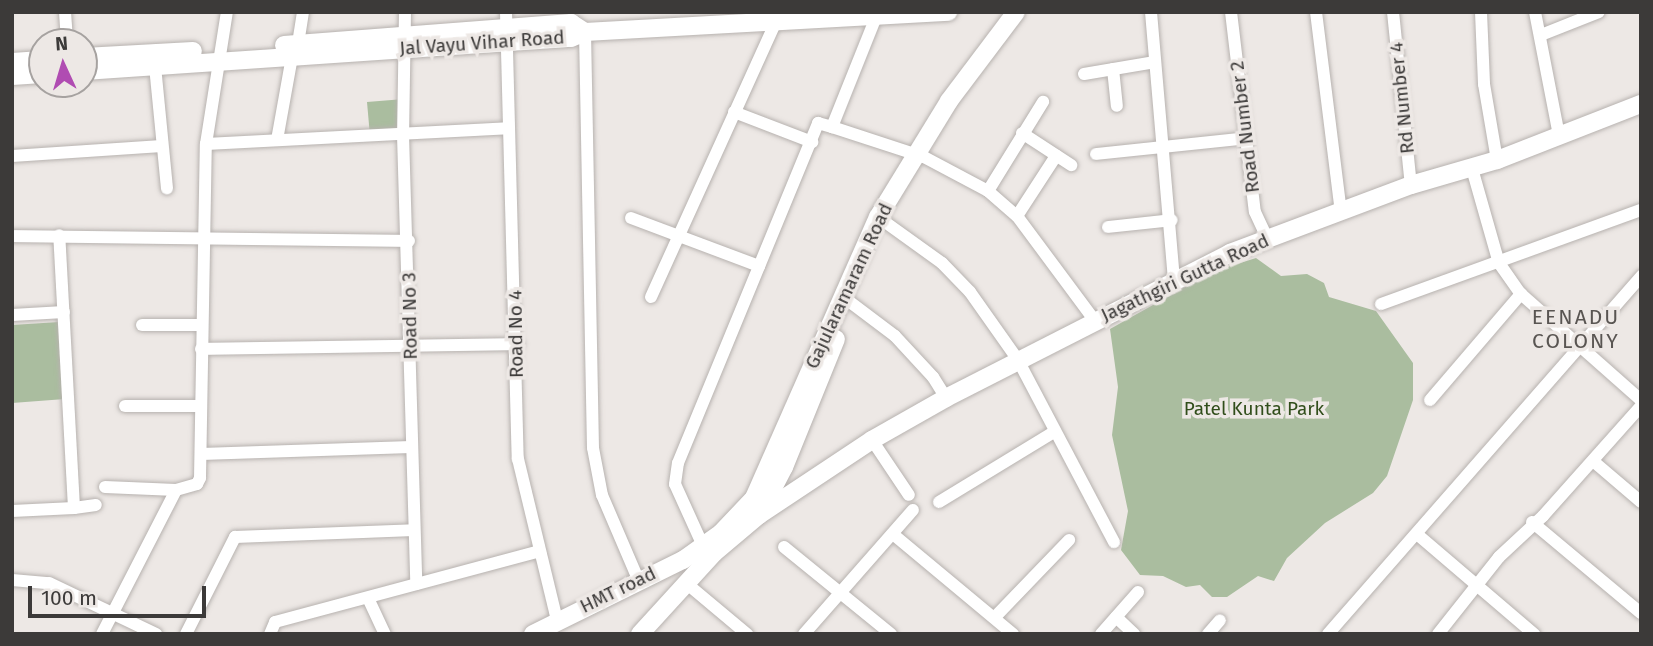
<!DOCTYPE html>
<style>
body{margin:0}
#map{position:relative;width:1653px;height:646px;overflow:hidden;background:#ede8e5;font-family:"Fira Sans",sans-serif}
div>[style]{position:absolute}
.green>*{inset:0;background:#aabd9f}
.roads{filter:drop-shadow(0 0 2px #b7b2af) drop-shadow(0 0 2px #b7b2af)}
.street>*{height:12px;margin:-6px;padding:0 6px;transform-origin:6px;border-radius:6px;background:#fff}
.secondary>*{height:18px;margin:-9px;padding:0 9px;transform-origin:9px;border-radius:9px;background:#fff}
span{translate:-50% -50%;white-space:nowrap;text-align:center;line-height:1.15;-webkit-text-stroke:7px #ede8e5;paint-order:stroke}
.street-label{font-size:19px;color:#3c3a39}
.park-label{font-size:19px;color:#314e1b}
.neighbourhood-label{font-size:21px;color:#595552;letter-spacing:2px}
.frame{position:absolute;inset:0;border:14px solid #3c3a39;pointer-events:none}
.north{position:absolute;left:28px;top:28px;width:70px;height:70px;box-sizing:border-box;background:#ede8e5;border:2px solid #a6a2a0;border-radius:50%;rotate:356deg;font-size:19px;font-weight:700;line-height:28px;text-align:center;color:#3c3a39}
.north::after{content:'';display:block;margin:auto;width:24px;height:32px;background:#b04cb2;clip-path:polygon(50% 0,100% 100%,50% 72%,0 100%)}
.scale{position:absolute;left:28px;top:586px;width:178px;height:32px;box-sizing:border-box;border:4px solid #3c3a39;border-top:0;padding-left:9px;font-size:21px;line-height:24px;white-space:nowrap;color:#3c3a39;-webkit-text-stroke:5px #ede8e5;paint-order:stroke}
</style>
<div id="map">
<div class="green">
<i style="clip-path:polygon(404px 99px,403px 135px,370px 136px,367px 102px)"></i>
<i style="clip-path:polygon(1256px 258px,1281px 276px,1307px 274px,1324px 283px,1329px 297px,1376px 311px,1413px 363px,1413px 400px,1387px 476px,1373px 493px,1325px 523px,1287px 558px,1274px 581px,1258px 576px,1227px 597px,1212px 597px,1200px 585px,1186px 587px,1163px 576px,1140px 575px,1121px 550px,1128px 511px,1112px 435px,1118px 387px,1110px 329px,1212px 272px)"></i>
<i style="clip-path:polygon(59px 322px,65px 399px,12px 403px,12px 325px)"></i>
</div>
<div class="roads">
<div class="street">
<i style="left:65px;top:12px;width:30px;rotate:86deg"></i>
<i style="left:405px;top:12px;width:123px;rotate:90.9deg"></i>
<i style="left:403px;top:135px;width:449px;rotate:88.3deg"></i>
<i style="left:506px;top:12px;width:447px;rotate:88.5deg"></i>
<i style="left:518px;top:459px;width:166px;rotate:76.4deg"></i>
<i style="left:1151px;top:12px;width:270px;rotate:85.1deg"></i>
<i style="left:1231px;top:12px;width:201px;rotate:83.2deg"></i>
<i style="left:1255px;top:212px;width:29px;rotate:65deg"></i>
<i style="left:1316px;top:12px;width:202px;rotate:82.9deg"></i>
<i style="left:1393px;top:12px;width:174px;rotate:84.1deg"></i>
<i style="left:1481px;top:12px;width:72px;rotate:87.6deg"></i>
<i style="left:1484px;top:84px;width:77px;rotate:80.3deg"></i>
<i style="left:1535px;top:12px;width:126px;rotate:79deg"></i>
<i style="left:585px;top:32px;width:416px;rotate:88.9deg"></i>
<i style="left:593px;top:448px;width:48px;rotate:79.2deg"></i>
<i style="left:602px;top:495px;width:91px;rotate:66.8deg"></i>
<i style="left:1541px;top:35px;width:62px;rotate:-21.6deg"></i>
<i style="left:297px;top:50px;width:38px;rotate:-81deg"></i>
<i style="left:155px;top:66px;width:123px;rotate:84.4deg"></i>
<i style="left:1113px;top:69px;width:37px;rotate:84deg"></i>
<i style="left:1084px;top:74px;width:72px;rotate:-9.6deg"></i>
<i style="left:734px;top:112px;width:84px;rotate:21deg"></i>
<i style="left:832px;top:127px;width:97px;rotate:18.1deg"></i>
<i style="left:924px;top:157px;width:72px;rotate:28deg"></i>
<i style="left:988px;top:191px;width:38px;rotate:41deg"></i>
<i style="left:1017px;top:216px;width:131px;rotate:53.4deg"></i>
<i style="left:1022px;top:133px;width:59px;rotate:33.1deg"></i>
<i style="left:277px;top:140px;width:84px;rotate:-79.8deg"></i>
<i style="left:206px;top:144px;width:302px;rotate:-3deg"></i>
<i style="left:1096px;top:154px;width:152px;rotate:-6deg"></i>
<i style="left:12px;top:156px;width:150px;rotate:-3.8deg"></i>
<i style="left:1471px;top:165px;width:102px;rotate:74.1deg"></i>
<i style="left:1499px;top:263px;width:38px;rotate:55deg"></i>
<i style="left:1521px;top:294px;width:160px;rotate:41.5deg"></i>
<i style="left:988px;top:191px;width:105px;rotate:-58.3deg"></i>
<i style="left:1017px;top:216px;width:72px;rotate:-57deg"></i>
<i style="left:878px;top:217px;width:79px;rotate:35.7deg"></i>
<i style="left:942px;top:263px;width:40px;rotate:46deg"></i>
<i style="left:970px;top:292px;width:83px;rotate:54.8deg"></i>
<i style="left:1018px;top:360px;width:206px;rotate:62.2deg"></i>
<i style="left:631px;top:218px;width:137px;rotate:20.6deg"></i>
<i style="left:1108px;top:227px;width:64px;rotate:-6.2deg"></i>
<i style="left:12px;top:236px;width:397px;rotate:0.7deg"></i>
<i style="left:842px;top:296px;width:66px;rotate:37deg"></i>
<i style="left:895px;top:336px;width:56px;rotate:47.2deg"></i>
<i style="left:933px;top:377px;width:25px;rotate:58deg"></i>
<i style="left:651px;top:297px;width:300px;rotate:-65.6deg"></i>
<i style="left:1381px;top:304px;width:276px;rotate:-19.9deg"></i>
<i style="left:12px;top:315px;width:52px;rotate:-3.3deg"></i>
<i style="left:142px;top:325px;width:59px"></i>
<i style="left:201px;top:349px;width:317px;rotate:-0.9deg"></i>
<i style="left:1430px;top:400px;width:140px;rotate:-49.4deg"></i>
<i style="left:125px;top:406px;width:76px"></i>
<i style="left:872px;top:440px;width:66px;rotate:56.1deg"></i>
<i style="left:201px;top:454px;width:210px;rotate:-1.9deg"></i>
<i style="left:1593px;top:461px;width:63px;rotate:40.5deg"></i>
<i style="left:105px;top:487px;width:71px;rotate:2.4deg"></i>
<i style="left:176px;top:490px;width:22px;rotate:-16deg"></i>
<i style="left:197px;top:484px;width:7px;rotate:-63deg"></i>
<i style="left:200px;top:478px;width:334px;rotate:-89deg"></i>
<i style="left:206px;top:144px;width:134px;rotate:-81deg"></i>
<i style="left:939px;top:502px;width:135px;rotate:-31.3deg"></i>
<i style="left:74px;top:508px;width:22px;rotate:-8deg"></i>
<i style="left:12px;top:511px;width:62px;rotate:-2.8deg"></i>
<i style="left:74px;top:508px;width:273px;rotate:-93.1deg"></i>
<i style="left:1532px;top:522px;width:142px;rotate:39.9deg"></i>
<i style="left:894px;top:535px;width:155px;rotate:39.8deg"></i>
<i style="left:1418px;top:535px;width:153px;rotate:40.5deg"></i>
<i style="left:784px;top:547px;width:138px;rotate:39.1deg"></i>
<i style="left:704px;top:548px;width:70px;rotate:-114.4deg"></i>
<i style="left:675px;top:484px;width:21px;rotate:-82deg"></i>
<i style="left:678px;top:463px;width:368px;rotate:-67.6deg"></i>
<i style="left:818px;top:123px;width:15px;rotate:16deg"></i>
<i style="left:832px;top:127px;width:118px;rotate:-68.2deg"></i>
<i style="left:12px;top:580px;width:37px;rotate:5deg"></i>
<i style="left:49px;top:583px;width:119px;rotate:25.5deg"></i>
<i style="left:686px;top:583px;width:80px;rotate:39.9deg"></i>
<i style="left:368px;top:598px;width:40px;rotate:65deg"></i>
<i style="left:995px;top:617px;width:107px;rotate:-46.1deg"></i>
<i style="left:1116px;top:617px;width:25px;rotate:43deg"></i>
<i style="left:102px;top:634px;width:162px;rotate:-62.8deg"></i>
<i style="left:186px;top:634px;width:109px;rotate:-63.2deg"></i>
<i style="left:235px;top:537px;width:179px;rotate:-2.2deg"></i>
<i style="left:270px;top:634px;width:13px;rotate:-67deg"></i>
<i style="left:275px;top:622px;width:271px;rotate:-15deg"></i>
<i style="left:804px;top:634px;width:165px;rotate:-48.7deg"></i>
<i style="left:1101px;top:634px;width:56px;rotate:-48.6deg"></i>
<i style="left:1208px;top:634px;width:18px;rotate:-49deg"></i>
<i style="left:1328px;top:634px;width:476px;rotate:-48.8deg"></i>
<i style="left:1438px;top:634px;width:98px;rotate:-51.6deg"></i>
<i style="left:1499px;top:557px;width:60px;rotate:-43deg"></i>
<i style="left:1543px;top:516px;width:147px;rotate:-48.3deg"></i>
</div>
<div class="secondary">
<i style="left:284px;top:45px;width:288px;rotate:-4.4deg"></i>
<i style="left:571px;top:23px;width:17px;rotate:33deg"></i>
<i style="left:84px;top:57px;width:109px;rotate:-3.2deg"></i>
<i style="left:12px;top:62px;width:30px;rotate:-4deg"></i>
<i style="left:84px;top:71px;width:488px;rotate:-3.9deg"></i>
<i style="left:571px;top:38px;width:15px;rotate:-23deg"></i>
<i style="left:585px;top:32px;width:364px;rotate:-3.2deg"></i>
<i style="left:12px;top:76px;width:30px;rotate:-4deg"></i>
<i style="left:759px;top:515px;width:54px;rotate:-62.5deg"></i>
<i style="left:784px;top:467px;width:138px;rotate:-67.9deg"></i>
<i style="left:533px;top:634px;width:167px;rotate:-26.3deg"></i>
<i style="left:683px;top:560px;width:47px;rotate:-35.4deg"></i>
<i style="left:721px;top:533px;width:48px;rotate:-46.7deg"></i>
<i style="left:754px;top:498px;width:307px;rotate:-66.2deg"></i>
<i style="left:878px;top:217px;width:136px;rotate:-58.5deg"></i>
<i style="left:949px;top:101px;width:111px;rotate:-53deg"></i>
<i style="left:640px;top:634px;width:110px;rotate:-47.6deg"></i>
<i style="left:714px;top:553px;width:59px;rotate:-40.2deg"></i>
<i style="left:759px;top:515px;width:136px;rotate:-33.6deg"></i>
<i style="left:872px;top:440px;width:85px;rotate:-29.6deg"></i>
<i style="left:946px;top:398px;width:319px;rotate:-27deg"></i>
<i style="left:1230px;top:253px;width:193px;rotate:-20.6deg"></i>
<i style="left:1411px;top:185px;width:90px;rotate:-16.2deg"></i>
<i style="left:1497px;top:160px;width:155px;rotate:-21.3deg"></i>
</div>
</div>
<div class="street-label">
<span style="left:482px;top:43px;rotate:-4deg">Jal Vayu Vihar Road</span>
<span style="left:1402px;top:98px;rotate:-96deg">Rd Number 4</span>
<span style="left:1245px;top:127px;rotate:-97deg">Road Number 2</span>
<span style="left:1185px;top:278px;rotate:-25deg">Jagathgiri Gutta Road</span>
<span style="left:849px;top:286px;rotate:-65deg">Gajularamaram Road</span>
<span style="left:410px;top:316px;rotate:-91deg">Road No 3</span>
<span style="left:516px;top:334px;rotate:-91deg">Road No 4</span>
<span style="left:618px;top:590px;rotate:-26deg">HMT road</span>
</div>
<div class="park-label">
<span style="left:1254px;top:409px">Patel Kunta Park</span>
</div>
<div class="neighbourhood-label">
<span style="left:1576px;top:329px">EENADU<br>COLONY</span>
</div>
<div class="frame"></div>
<div class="north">N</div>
<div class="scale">100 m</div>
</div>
